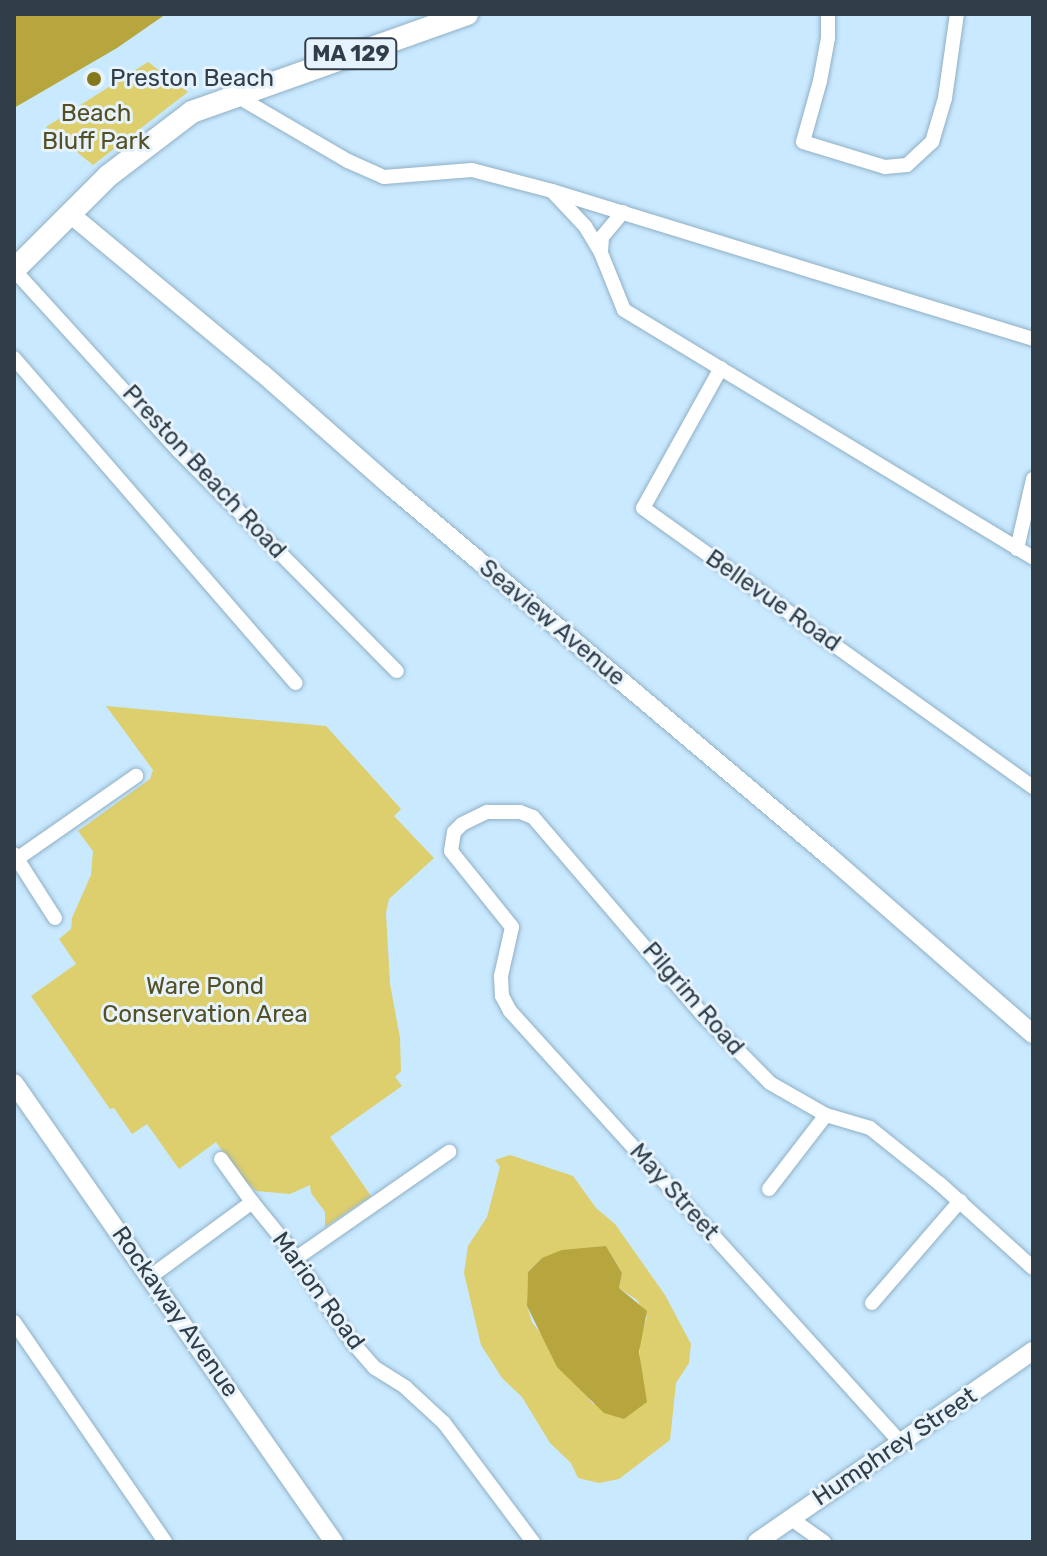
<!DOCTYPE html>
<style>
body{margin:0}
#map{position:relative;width:1047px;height:1556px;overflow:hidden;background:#c9e9ff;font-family:Rubik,sans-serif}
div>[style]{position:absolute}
.green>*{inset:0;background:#ddce6e}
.water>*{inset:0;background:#b6a63d}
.roads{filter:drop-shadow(0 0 2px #90b0c4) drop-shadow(0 0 2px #90b0c4)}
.street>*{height:14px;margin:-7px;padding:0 7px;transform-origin:7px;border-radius:7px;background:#fff}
.secondary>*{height:18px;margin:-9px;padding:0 9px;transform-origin:9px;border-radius:9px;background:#fff}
.primary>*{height:22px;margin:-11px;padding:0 11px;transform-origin:11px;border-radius:11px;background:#fff}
.dots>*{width:22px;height:22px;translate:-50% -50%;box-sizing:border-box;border:4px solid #e6f3fc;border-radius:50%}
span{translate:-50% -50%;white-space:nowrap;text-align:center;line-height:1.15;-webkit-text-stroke:6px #e6f3fc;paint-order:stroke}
.shield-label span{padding:2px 6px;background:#e6f3fc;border:2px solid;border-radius:6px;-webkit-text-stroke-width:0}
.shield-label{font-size:22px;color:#313e47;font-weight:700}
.poi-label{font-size:24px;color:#313e47}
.left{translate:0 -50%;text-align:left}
.park-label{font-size:24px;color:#554f24}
.street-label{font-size:24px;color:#313e47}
.frame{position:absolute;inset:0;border:16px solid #313e47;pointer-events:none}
</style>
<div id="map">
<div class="green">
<i style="clip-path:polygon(148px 62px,188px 92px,93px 165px,46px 127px)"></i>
<i style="clip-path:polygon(106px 706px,326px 726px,401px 809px,394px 816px,434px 858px,389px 899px,386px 913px,390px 984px,400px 1038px,401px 1071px,395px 1077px,402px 1086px,330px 1137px,371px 1196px,325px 1227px,325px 1212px,311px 1193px,310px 1185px,290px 1194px,256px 1191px,237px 1173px,216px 1142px,179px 1169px,147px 1124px,132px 1134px,114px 1108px,110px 1109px,31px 996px,76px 964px,59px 939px,71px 929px,72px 918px,91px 875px,93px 851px,78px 831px,150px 779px,153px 770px)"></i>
<i style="clip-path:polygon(evenodd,510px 1155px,573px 1176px,596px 1208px,615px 1224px,665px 1295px,691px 1344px,689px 1363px,676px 1383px,670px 1440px,619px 1479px,599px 1483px,578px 1478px,571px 1463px,550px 1443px,522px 1397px,502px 1378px,481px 1345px,464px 1273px,468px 1246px,487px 1217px,500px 1167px,495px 1160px,510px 1155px,606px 1246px,622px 1273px,619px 1288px,637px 1300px,647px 1317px,640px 1338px,640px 1367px,593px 1404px,532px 1322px,527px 1306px,528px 1272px,542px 1258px,606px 1246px)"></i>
</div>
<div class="water">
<i style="clip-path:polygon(14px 14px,166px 14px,117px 48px,14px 108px)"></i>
<i style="clip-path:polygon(606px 1246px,622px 1273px,619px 1288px,647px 1311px,639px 1352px,647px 1402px,624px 1419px,604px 1413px,557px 1367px,527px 1306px,528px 1272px,542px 1258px,562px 1250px)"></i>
</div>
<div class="roads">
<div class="street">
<i style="left:828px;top:14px;width:24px;rotate:90deg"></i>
<i style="left:828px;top:38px;width:44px;rotate:100.5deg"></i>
<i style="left:820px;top:81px;width:63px;rotate:105.6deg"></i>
<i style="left:803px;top:142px;width:86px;rotate:17deg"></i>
<i style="left:885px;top:167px;width:22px;rotate:-5deg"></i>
<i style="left:907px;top:165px;width:34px;rotate:-43deg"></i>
<i style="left:932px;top:142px;width:46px;rotate:-73.5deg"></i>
<i style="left:945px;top:98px;width:85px;rotate:-81.9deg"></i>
<i style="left:235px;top:95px;width:131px;rotate:30.3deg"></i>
<i style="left:348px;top:161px;width:39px;rotate:24deg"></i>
<i style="left:384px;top:177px;width:88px;rotate:-4.5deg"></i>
<i style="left:472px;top:170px;width:83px;rotate:14.7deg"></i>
<i style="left:552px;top:191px;width:48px;rotate:46.7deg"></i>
<i style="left:585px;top:226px;width:31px;rotate:59deg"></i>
<i style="left:552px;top:191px;width:503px;rotate:17.1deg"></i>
<i style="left:623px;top:212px;width:33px;rotate:130deg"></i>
<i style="left:602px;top:237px;width:16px;rotate:94deg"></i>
<i style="left:601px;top:253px;width:61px;rotate:68deg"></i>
<i style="left:624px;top:310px;width:478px;rotate:31.2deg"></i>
<i style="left:14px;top:270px;width:244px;rotate:47.7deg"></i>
<i style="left:178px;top:450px;width:311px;rotate:45.3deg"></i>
<i style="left:14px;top:358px;width:430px;rotate:49.1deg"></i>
<i style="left:721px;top:368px;width:160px;rotate:119.1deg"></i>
<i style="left:643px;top:508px;width:480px;rotate:35.6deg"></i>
<i style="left:1017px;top:549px;width:72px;rotate:-77.1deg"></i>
<i style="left:14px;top:854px;width:76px;rotate:57.4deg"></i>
<i style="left:14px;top:861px;width:149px;rotate:-34.9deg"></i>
<i style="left:221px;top:1159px;width:53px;rotate:54.2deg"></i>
<i style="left:769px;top:1189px;width:93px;rotate:-52.4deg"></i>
<i style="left:295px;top:1259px;width:188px;rotate:-34.8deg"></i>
<i style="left:150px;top:1277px;width:127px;rotate:-36.3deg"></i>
<i style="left:252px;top:1202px;width:49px;rotate:50.8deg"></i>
<i style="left:283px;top:1240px;width:125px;rotate:55.8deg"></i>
<i style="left:353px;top:1343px;width:33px;rotate:49deg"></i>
<i style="left:375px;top:1368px;width:36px;rotate:32deg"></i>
<i style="left:405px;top:1387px;width:53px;rotate:42.7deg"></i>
<i style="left:444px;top:1423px;width:149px;rotate:53.2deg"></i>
<i style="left:872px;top:1303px;width:135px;rotate:-49.2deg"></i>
<i style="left:14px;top:1322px;width:267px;rotate:55.5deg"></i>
<i style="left:901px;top:1443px;width:583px;rotate:-132.15deg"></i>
<i style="left:510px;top:1011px;width:17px;rotate:-118deg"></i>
<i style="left:502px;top:996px;width:20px;rotate:-93deg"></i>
<i style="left:501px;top:976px;width:50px;rotate:-77.3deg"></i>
<i style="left:512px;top:927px;width:97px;rotate:-128.8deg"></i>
<i style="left:451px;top:851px;width:19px;rotate:-81deg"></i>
<i style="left:454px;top:832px;width:11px;rotate:-45deg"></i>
<i style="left:462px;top:824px;width:28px;rotate:-26deg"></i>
<i style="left:487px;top:812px;width:33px"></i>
<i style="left:520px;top:812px;width:14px;rotate:21deg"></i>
<i style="left:533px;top:817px;width:261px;rotate:49.4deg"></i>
<i style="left:703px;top:1015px;width:95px;rotate:45.4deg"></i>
<i style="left:770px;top:1083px;width:64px;rotate:29.7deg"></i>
<i style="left:826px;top:1115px;width:46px;rotate:16.5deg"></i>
<i style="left:870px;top:1128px;width:90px;rotate:38.7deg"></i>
<i style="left:940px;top:1184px;width:125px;rotate:42.1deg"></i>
<i style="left:790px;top:1518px;width:42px;rotate:35.2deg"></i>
</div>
<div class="secondary">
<i style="left:69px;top:213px;width:251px;rotate:39.7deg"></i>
<i style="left:262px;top:373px;width:169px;rotate:41.4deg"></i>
<i style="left:389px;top:485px;width:578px;rotate:40.16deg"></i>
<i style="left:831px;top:858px;width:268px;rotate:41.1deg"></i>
<i style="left:14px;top:1083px;width:560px;rotate:55.12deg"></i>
<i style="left:757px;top:1542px;width:336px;rotate:-34.7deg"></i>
</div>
<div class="primary">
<i style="left:14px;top:270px;width:133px;rotate:-45deg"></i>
<i style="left:108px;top:176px;width:106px;rotate:-37.3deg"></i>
<i style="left:192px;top:112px;width:292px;rotate:-19.6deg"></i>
</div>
</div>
<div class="dots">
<i style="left:94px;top:79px;background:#85781c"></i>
</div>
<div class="shield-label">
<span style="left:351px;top:54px">MA 129</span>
</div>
<div class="poi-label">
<span class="left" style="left:110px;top:79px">Preston Beach</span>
</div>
<div class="park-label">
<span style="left:96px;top:128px">Beach<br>Bluff Park</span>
<span style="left:205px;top:1001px">Ware Pond<br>Conservation Area</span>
</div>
<div class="street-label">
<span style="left:204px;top:472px;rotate:47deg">Preston Beach Road</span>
<span style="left:773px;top:601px;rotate:35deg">Bellevue Road</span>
<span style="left:552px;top:623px;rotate:40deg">Seaview Avenue</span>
<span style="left:693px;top:999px;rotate:49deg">Pilgrim Road</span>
<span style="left:674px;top:1192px;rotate:48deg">May Street</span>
<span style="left:318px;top:1291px;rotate:54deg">Marion Road</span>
<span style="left:175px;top:1312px;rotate:55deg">Rockaway Avenue</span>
<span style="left:895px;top:1447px;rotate:-34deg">Humphrey Street</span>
</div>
<div class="frame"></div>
</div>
